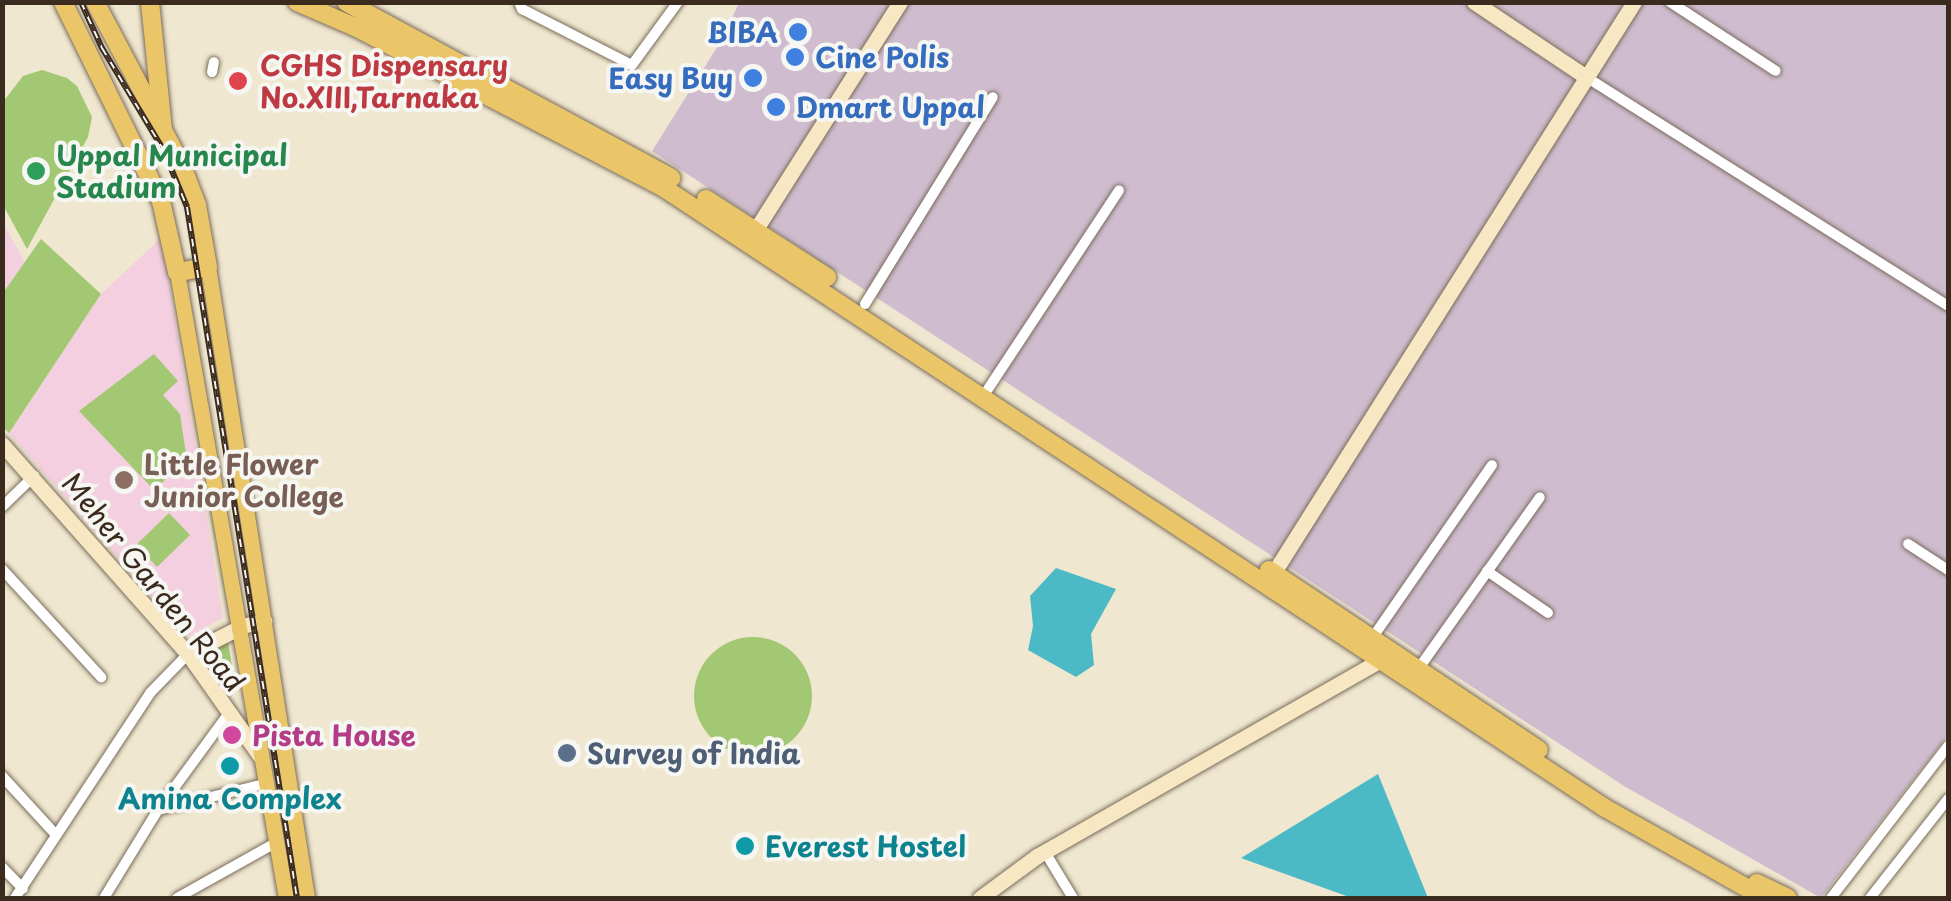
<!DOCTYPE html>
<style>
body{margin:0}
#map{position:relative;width:1951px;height:901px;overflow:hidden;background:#efe7cf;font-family:"Playpen Sans",sans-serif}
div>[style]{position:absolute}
.built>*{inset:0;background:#f3cfe0}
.industrial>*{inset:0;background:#cfbdcf}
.green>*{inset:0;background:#a2c873}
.round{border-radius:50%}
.water>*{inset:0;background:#4cbac6}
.roads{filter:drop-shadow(0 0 2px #7a6c5c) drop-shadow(0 0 2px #7a6c5c)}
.street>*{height:10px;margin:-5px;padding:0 5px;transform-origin:5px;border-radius:5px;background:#fff}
.secondary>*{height:15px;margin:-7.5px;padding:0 7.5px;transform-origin:7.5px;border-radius:7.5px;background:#f7e8c3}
.primary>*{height:15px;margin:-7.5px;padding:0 7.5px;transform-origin:7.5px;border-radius:7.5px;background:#ebc669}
.highway>*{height:18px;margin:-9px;padding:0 9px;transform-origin:9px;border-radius:9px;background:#ebc669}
.rail>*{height:6px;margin-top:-3px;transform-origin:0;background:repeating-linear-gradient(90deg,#f6f6f2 0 8px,#3b2a1e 0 16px);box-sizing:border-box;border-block:2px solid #3b2a1e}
.dots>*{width:28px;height:28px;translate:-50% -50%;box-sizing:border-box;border:5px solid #f6f6f2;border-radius:50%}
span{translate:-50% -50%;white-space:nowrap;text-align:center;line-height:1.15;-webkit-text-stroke:8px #f6f6f2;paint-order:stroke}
.shop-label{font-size:28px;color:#366cbe;font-weight:700}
.right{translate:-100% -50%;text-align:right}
.left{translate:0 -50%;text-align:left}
.health-label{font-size:28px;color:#be3a42;font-weight:700}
.leisure-label{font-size:28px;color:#27864d;font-weight:700}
.education-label{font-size:28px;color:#785e54;font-weight:700}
.street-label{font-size:28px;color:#3b2a1e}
.hotel-label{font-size:28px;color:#b23c85;font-weight:700}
.service-label{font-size:28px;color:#4e5e75;font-weight:700}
.culture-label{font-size:28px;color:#0d838f;font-weight:700}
.frame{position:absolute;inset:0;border:5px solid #3b2a1e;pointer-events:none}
</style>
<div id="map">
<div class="built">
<i style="clip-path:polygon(2px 221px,25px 262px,3px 293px,2px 293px)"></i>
<i style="clip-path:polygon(162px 237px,223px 618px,188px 637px,9px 433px,101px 294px)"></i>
</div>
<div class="industrial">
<i style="clip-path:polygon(739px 3px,1948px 3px,1948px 735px,1821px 898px,1624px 786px,652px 151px,721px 41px)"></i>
</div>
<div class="green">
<i style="clip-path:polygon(42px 70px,67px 78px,77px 86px,92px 117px,88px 137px,27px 249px,3px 205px,3px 102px,23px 76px)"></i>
<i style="clip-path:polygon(41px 239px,101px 294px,9px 433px,2px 426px,3px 293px)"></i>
<i style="clip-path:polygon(154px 354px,178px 381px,163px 395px,180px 414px,187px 460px,154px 490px,79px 411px)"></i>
<i style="clip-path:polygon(169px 513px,190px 535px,157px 567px,136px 545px)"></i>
<i class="round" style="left:694px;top:637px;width:118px;height:118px"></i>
<i style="clip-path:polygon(224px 640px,228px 642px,236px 691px,225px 693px,195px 653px)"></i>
</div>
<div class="water">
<i style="clip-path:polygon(1056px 568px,1116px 589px,1091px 634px,1094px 665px,1076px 677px,1028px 650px,1033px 626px,1030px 596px)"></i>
<i style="clip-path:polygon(1378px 774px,1428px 898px,1352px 898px,1241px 858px)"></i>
</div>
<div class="roads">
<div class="street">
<i style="left:519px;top:2px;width:8px;rotate:67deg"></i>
<i style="left:522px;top:9px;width:123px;rotate:27deg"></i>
<i style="left:632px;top:65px;width:78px;rotate:-53.9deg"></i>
<i style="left:1670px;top:2px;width:126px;rotate:33.1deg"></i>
<i style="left:212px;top:72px;width:10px;rotate:-79deg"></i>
<i style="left:1586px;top:77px;width:428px;rotate:32.3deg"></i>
<i style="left:865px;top:304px;width:243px;rotate:-58.3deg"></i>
<i style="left:988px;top:389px;width:238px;rotate:-56.6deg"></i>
<i style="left:2px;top:507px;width:45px;rotate:-44.1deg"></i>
<i style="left:1908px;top:544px;width:48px;rotate:33deg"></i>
<i style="left:2px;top:569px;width:147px;rotate:47.5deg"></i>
<i style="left:1487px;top:571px;width:74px;rotate:34.5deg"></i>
<i style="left:1373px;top:637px;width:209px;rotate:-55.3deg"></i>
<i style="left:1419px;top:668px;width:209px;rotate:-54.7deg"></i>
<i style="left:2px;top:776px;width:80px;rotate:47.5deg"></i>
<i style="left:158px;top:810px;width:109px;rotate:-13.8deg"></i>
<i style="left:1045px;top:852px;width:54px;rotate:58.7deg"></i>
<i style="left:2px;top:867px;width:30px;rotate:46deg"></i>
<i style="left:15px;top:898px;width:245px;rotate:-56.6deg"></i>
<i style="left:150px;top:693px;width:54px;rotate:-45.7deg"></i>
<i style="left:104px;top:898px;width:103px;rotate:-58.5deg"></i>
<i style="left:158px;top:810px;width:120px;rotate:-53.8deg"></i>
<i style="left:177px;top:898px;width:115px;rotate:-29.2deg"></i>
<i style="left:1831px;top:898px;width:192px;rotate:-52.4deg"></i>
<i style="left:1870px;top:898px;width:126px;rotate:-51.8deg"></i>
</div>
<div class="secondary">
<i style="left:1474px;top:2px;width:135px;rotate:33.8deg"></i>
<i style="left:756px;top:229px;width:269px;rotate:-57.6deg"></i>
<i style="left:2px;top:444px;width:281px;rotate:48.5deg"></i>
<i style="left:188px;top:654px;width:125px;rotate:54.8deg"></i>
<i style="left:1269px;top:580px;width:684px;rotate:-57.73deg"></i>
<i style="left:188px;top:654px;width:61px;rotate:-27.4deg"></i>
<i style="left:242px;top:626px;width:23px;rotate:-13deg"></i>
<i style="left:980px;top:898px;width:71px;rotate:-36.4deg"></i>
<i style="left:1037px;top:856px;width:397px;rotate:-29.7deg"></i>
</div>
<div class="primary">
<i style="left:208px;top:267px;width:639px;rotate:81.08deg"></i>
<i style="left:177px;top:272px;width:635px;rotate:80.12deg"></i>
</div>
<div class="highway">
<i style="left:63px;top:2px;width:222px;rotate:63.8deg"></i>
<i style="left:161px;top:201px;width:73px;rotate:77.3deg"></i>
<i style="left:177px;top:272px;width:31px;rotate:-9deg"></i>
<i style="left:208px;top:267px;width:63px;rotate:-100.1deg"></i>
<i style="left:197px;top:205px;width:42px;rotate:-111deg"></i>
<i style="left:182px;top:166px;width:186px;rotate:-117.9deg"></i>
<i style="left:150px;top:2px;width:130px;rotate:84.2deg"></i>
<i style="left:297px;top:2px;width:63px;rotate:23.3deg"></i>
<i style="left:355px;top:27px;width:345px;rotate:27.5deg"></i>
<i style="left:661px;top:186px;width:1130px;rotate:33.38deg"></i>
<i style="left:1605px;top:808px;width:184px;rotate:29.4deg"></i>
<i style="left:346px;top:2px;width:370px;rotate:28.4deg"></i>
<i style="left:706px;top:199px;width:144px;rotate:32.8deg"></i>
<i style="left:1269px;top:570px;width:324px;rotate:33.7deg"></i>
<i style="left:1757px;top:883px;width:34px;rotate:26deg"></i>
</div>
</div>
<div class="rail">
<i style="left:81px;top:2px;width:51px;rotate:65.5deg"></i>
<i style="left:102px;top:48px;width:118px;rotate:58.9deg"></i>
<i style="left:163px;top:149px;width:63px;rotate:67.5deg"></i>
<i style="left:187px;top:207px;width:700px;rotate:80.96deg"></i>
</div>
<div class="dots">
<i style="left:798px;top:32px;background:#3f7fe0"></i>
<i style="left:795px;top:57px;background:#3f7fe0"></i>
<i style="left:753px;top:78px;background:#3f7fe0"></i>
<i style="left:238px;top:81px;background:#e0444e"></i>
<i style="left:776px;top:107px;background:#3f7fe0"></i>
<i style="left:36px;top:171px;background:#2e9e5b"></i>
<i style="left:124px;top:480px;background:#8d6e63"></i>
<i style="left:232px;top:735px;background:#d1479c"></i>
<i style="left:567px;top:753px;background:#5c6f8a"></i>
<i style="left:230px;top:766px;background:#0f9aa8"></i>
<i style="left:745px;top:846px;background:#0f9aa8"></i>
</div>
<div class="shop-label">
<span class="right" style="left:778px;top:32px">BIBA</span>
<span class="left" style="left:815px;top:57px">Cine Polis</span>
<span class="right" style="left:733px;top:78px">Easy Buy</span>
<span class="left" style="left:796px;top:107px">Dmart Uppal</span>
</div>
<div class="health-label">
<span class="left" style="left:260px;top:81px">CGHS Dispensary<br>No.XIII,Tarnaka</span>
</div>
<div class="leisure-label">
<span class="left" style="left:56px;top:171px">Uppal Municipal<br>Stadium</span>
</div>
<div class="education-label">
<span class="left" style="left:144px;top:480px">Little Flower<br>Junior College</span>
</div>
<div class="street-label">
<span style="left:154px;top:582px;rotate:51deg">Meher Garden Road</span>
</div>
<div class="hotel-label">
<span class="left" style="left:252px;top:735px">Pista House</span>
</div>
<div class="service-label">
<span class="left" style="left:587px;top:753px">Survey of India</span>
</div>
<div class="culture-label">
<span style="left:230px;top:798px">Amina Complex</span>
<span class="left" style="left:765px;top:846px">Everest Hostel</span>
</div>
<div class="frame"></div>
</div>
